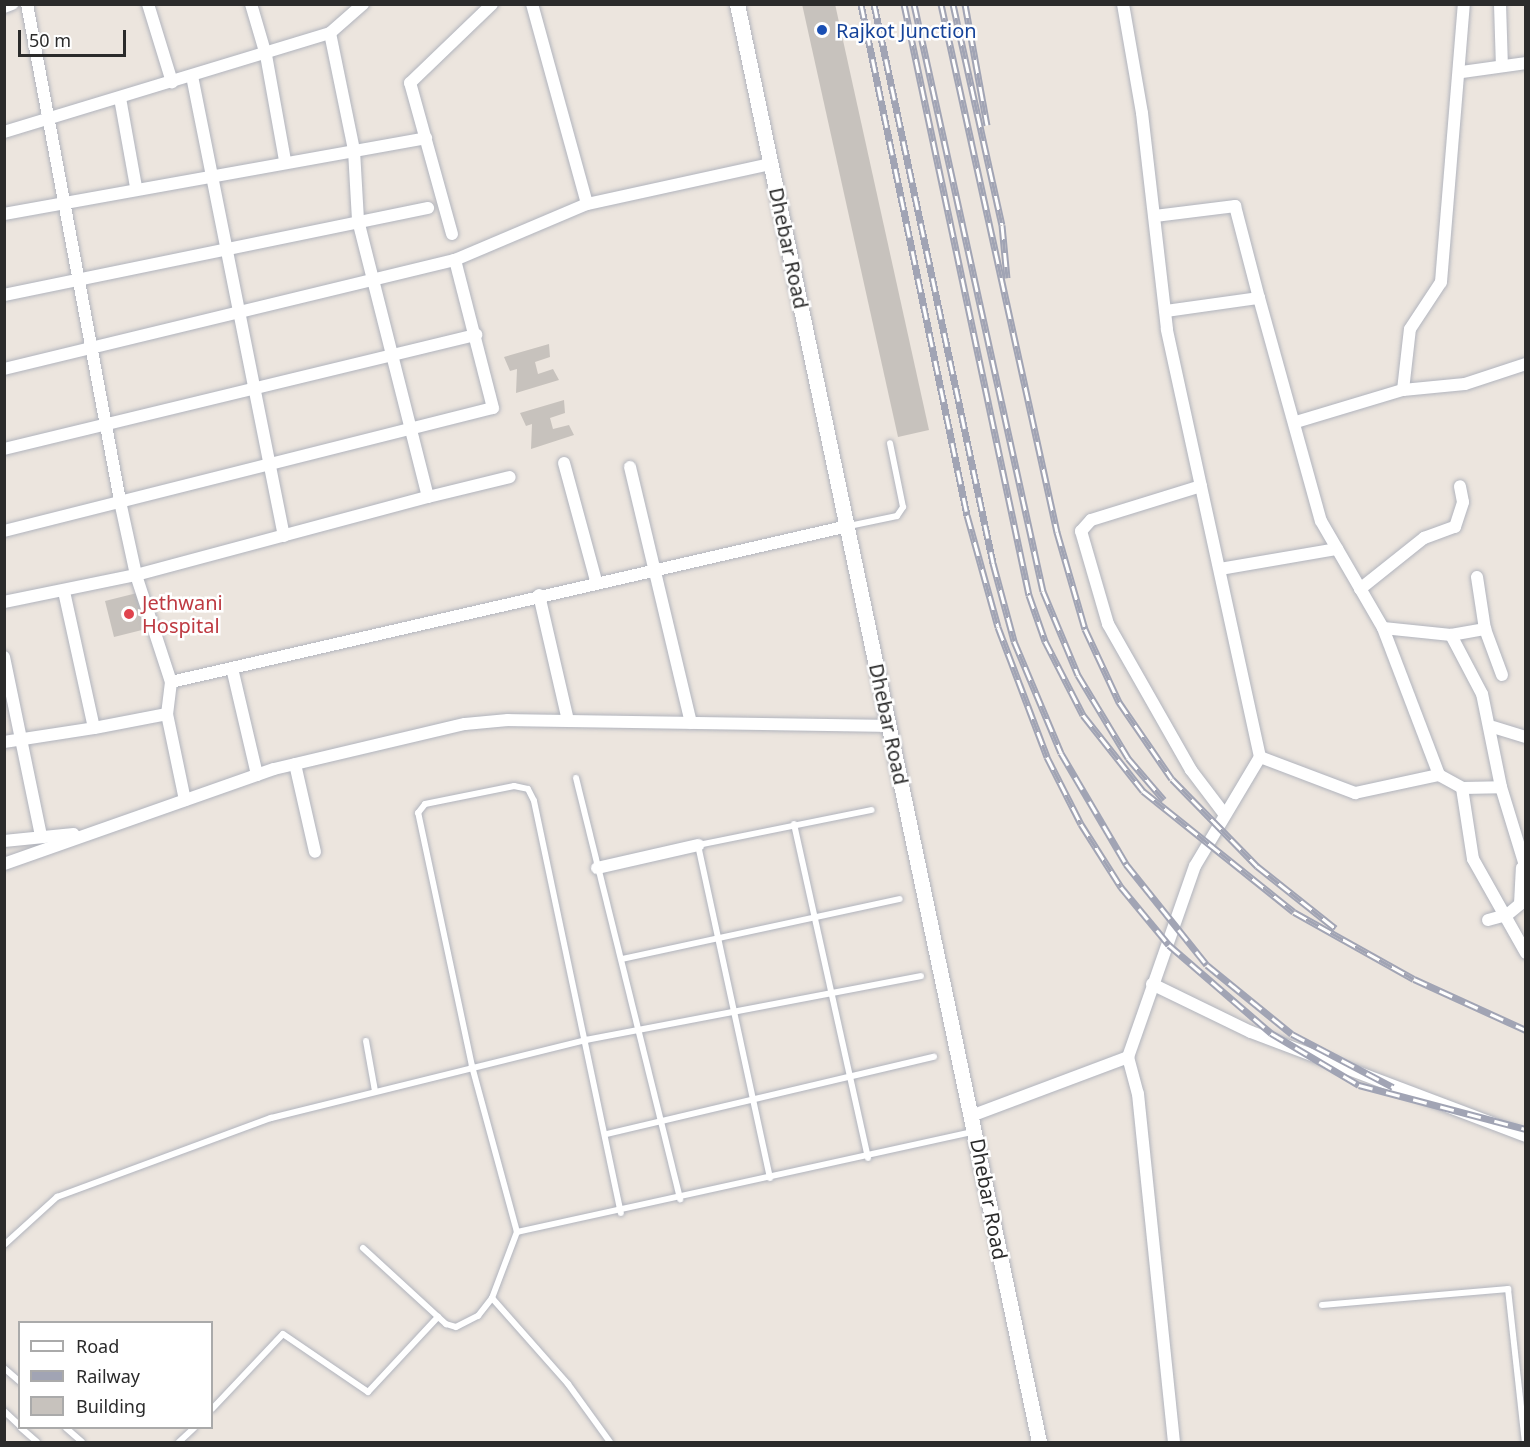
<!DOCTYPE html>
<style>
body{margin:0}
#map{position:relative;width:1530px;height:1447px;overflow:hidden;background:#ece5de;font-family:"Noto Sans",sans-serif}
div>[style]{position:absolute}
.building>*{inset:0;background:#c7c2bd}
.roads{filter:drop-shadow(0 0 2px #b1b4bd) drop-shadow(0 0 2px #b1b4bd)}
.service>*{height:6px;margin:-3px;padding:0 3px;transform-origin:3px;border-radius:3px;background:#fff}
.minor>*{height:12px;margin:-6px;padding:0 6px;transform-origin:6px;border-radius:6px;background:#fff}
.tertiary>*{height:15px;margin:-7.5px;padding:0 7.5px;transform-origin:7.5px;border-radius:7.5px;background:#fff}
.rail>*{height:7px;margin-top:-3.5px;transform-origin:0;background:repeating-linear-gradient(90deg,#fff 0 14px,#a1a4b4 0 28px);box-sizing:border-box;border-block:2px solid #a1a4b4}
.dots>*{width:16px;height:16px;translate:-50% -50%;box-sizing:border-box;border:3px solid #fff;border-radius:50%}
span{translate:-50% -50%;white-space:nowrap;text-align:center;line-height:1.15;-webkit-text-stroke:5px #fff;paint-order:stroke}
.transit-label{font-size:20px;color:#164399}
.left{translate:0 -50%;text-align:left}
.street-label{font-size:20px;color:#2b2b2b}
.health-label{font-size:20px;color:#be3a42}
.frame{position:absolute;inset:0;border:6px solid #2b2b2b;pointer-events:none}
.legend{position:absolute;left:18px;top:1321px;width:195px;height:108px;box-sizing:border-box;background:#fff;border:2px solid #aaa;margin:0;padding:8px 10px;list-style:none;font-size:18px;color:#2b2b2b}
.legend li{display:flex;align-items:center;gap:12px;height:30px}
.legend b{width:30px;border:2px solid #aaa}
.scale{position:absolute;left:18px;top:30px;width:108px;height:27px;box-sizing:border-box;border:3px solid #2b2b2b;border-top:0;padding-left:8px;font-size:18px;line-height:21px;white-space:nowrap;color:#2b2b2b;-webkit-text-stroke:4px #fff;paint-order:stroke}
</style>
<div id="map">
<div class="building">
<i style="clip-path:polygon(802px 4px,835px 4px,929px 430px,898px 437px)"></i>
<i style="clip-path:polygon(549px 344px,550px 357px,535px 362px,538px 374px,553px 369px,559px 380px,516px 393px,517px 369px,510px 371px,504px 357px)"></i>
<i style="clip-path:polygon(564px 400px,565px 413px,550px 418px,553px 429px,569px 425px,574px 435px,531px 449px,532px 424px,526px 426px,520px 413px)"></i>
<i style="clip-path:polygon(137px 593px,146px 629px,114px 637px,105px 601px)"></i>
</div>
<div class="roads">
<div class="service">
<i style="left:849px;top:526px;width:49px;rotate:-11.8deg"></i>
<i style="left:897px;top:516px;width:11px;rotate:-56deg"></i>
<i style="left:903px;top:507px;width:65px;rotate:-101.5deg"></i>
<i style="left:576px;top:778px;width:434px;rotate:76.1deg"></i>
<i style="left:794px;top:824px;width:342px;rotate:77.5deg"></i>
<i style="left:622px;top:959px;width:284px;rotate:-12.2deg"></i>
<i style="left:366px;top:1041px;width:51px;rotate:79.8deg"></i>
<i style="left:607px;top:1134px;width:336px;rotate:-13.3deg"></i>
<i style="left:770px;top:1178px;width:341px;rotate:-102.2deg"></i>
<i style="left:698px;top:845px;width:177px;rotate:-11.4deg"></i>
<i style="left:517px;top:1232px;width:172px;rotate:-105.2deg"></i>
<i style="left:472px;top:1066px;width:259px;rotate:-102deg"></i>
<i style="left:418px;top:813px;width:11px;rotate:-52deg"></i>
<i style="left:425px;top:804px;width:91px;rotate:-11.4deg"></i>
<i style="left:514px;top:786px;width:14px;rotate:12deg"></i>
<i style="left:528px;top:789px;width:13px;rotate:63deg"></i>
<i style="left:534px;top:801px;width:421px;rotate:78.1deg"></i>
<i style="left:4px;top:1245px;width:72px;rotate:-42.2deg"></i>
<i style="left:57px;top:1197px;width:228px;rotate:-20.3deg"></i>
<i style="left:271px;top:1118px;width:325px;rotate:-13.9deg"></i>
<i style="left:586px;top:1040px;width:341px;rotate:-10.8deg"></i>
<i style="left:363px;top:1248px;width:113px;rotate:42.5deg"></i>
<i style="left:446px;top:1324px;width:10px;rotate:17deg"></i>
<i style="left:456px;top:1327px;width:25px;rotate:-27deg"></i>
<i style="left:478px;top:1316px;width:23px;rotate:-52deg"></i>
<i style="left:492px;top:1298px;width:71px;rotate:-69.3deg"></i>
<i style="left:517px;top:1232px;width:467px;rotate:-12.4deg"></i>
<i style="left:492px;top:1298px;width:115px;rotate:48.5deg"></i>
<i style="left:568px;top:1384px;width:72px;rotate:54.1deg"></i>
<i style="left:1322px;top:1305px;width:187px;rotate:-4.9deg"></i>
<i style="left:1508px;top:1289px;width:154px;rotate:83.7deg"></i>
<i style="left:4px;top:1368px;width:21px;rotate:41deg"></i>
<i style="left:212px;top:1409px;width:103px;rotate:-46.6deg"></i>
<i style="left:283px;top:1334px;width:103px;rotate:34.3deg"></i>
<i style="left:368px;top:1392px;width:103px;rotate:-47deg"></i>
<i style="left:4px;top:1411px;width:22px;rotate:43deg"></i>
<i style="left:21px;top:1428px;width:21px;rotate:41deg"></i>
<i style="left:66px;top:1428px;width:21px;rotate:41deg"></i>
<i style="left:179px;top:1442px;width:21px;rotate:-43deg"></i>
</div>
<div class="minor">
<i style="left:27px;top:4px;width:511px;rotate:79.39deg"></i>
<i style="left:121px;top:506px;width:71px;rotate:77.7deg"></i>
<i style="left:136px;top:575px;width:113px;rotate:71.9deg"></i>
<i style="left:171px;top:682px;width:32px;rotate:97deg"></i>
<i style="left:167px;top:714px;width:74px;rotate:169.1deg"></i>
<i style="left:94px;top:728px;width:140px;rotate:-102.4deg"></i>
<i style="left:148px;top:4px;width:82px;rotate:72.9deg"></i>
<i style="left:251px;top:4px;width:53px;rotate:73.6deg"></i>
<i style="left:266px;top:55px;width:108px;rotate:79.8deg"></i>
<i style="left:532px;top:4px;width:207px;rotate:74.6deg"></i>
<i style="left:1500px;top:4px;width:62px;rotate:88.2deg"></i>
<i style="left:4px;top:7px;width:9px;rotate:-21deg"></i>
<i style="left:1462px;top:72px;width:65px;rotate:-8deg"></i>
<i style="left:192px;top:76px;width:469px;rotate:78.7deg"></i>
<i style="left:120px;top:98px;width:90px;rotate:79.8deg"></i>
<i style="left:4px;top:132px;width:341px;rotate:-16.9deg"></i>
<i style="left:330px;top:33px;width:44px;rotate:-41.3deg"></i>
<i style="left:4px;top:214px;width:429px;rotate:-10.2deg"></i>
<i style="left:1155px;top:216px;width:81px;rotate:-7.1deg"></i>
<i style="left:1235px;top:206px;width:95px;rotate:75.4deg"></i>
<i style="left:452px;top:234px;width:157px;rotate:-105.5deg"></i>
<i style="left:410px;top:83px;width:114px;rotate:-43.9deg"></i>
<i style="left:4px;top:295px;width:433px;rotate:-11.6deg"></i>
<i style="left:1166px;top:311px;width:94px;rotate:-8deg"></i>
<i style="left:1259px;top:298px;width:231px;rotate:74.5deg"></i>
<i style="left:1321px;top:521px;width:124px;rotate:59.9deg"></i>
<i style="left:1383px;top:628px;width:157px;rotate:69.1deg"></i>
<i style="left:4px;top:369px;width:464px;rotate:-13.6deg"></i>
<i style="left:455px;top:260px;width:143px;rotate:-23deg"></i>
<i style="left:587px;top:204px;width:188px;rotate:-12.3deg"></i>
<i style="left:1403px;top:390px;width:61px;rotate:-83.5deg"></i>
<i style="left:1410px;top:329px;width:56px;rotate:-56.6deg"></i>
<i style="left:1441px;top:282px;width:279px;rotate:-85.3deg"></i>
<i style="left:1296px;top:422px;width:112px;rotate:-16.7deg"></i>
<i style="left:1403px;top:390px;width:62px;rotate:-5.5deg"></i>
<i style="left:1465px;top:384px;width:64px;rotate:-18.2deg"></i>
<i style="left:4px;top:449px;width:486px;rotate:-13.6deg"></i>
<i style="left:564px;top:463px;width:122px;rotate:74.8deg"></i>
<i style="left:630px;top:467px;width:263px;rotate:76.6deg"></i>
<i style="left:1201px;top:486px;width:115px;rotate:162.8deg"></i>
<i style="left:1091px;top:520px;width:15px;rotate:132deg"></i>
<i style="left:1081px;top:531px;width:97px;rotate:73.8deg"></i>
<i style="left:1108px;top:624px;width:168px;rotate:60.4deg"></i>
<i style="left:1191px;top:770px;width:56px;rotate:52.9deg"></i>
<i style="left:428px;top:497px;width:84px;rotate:-13.7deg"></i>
<i style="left:4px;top:531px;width:504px;rotate:-14.12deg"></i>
<i style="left:493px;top:408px;width:153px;rotate:-104.4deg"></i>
<i style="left:1220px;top:569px;width:119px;rotate:-9.7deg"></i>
<i style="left:1477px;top:577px;width:53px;rotate:81.3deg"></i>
<i style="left:1360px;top:589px;width:82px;rotate:-38.6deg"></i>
<i style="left:1424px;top:538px;width:33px;rotate:-20deg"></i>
<i style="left:1455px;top:527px;width:26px;rotate:-72deg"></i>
<i style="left:1463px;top:502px;width:16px;rotate:-101deg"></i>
<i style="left:539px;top:595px;width:129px;rotate:77deg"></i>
<i style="left:4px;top:602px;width:135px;rotate:-11.6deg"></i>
<i style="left:136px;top:575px;width:302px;rotate:-15deg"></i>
<i style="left:428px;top:497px;width:286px;rotate:-104.2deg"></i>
<i style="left:358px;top:220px;width:70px;rotate:-93.3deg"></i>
<i style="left:354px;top:150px;width:119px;rotate:-101.6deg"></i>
<i style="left:1451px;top:635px;width:35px;rotate:-10deg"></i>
<i style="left:1485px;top:629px;width:49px;rotate:69.7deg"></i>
<i style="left:4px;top:657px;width:183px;rotate:78.3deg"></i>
<i style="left:232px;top:668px;width:110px;rotate:76.8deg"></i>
<i style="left:171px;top:682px;width:695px;rotate:-12.98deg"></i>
<i style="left:167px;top:714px;width:88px;rotate:78.2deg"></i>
<i style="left:1493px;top:727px;width:34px;rotate:17deg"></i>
<i style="left:4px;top:742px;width:91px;rotate:-8.8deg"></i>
<i style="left:1260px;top:757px;width:102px;rotate:20.8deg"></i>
<i style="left:1355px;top:793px;width:86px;rotate:-12.1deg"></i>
<i style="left:1439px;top:775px;width:26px;rotate:29deg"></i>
<i style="left:1462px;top:788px;width:39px;rotate:-1deg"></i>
<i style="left:1501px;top:787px;width:95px;rotate:-101.5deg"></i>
<i style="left:1482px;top:694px;width:67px;rotate:-117.7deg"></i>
<i style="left:1451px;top:635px;width:68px;rotate:-174.1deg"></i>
<i style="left:295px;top:764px;width:90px;rotate:77.2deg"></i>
<i style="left:1501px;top:787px;width:86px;rotate:73deg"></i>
<i style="left:1462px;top:788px;width:72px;rotate:81.2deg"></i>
<i style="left:1473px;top:859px;width:108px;rotate:60.6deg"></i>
<i style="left:4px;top:841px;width:70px;rotate:-5.7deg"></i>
<i style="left:4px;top:864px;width:286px;rotate:-19.4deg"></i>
<i style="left:274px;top:769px;width:196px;rotate:-13.3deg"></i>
<i style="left:465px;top:724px;width:43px;rotate:-5.3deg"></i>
<i style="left:508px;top:720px;width:379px;rotate:0.9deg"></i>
<i style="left:597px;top:868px;width:104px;rotate:-12.8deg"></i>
<i style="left:1488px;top:920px;width:20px;rotate:-15deg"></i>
<i style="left:1507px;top:915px;width:17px;rotate:-40deg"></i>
<i style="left:1520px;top:904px;width:36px;rotate:-87deg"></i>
<i style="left:1152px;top:984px;width:110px;rotate:25.9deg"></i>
<i style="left:1251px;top:1032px;width:294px;rotate:20.7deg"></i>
<i style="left:1128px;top:1057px;width:38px;rotate:75deg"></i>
<i style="left:1138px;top:1094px;width:350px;rotate:84.1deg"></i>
<i style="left:971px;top:1116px;width:168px;rotate:-20.6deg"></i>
<i style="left:1128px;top:1057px;width:202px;rotate:-70.7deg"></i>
<i style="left:1195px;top:866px;width:127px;rotate:-59.2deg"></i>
<i style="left:1260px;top:757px;width:438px;rotate:-102.3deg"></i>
<i style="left:1167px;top:329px;width:217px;rotate:-96.6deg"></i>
<i style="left:1142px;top:113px;width:111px;rotate:-99.9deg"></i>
</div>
<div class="tertiary">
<i style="left:737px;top:4px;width:1469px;rotate:78.14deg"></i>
</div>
</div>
<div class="rail">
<i style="left:861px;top:4px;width:522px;rotate:78.28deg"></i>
<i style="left:967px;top:515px;width:116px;rotate:74.5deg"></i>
<i style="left:998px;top:627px;width:139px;rotate:69.3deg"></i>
<i style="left:1047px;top:757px;width:75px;rotate:63.1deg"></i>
<i style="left:1081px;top:824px;width:75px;rotate:57.6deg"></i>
<i style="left:1121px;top:887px;width:75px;rotate:50.4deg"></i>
<i style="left:1169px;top:945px;width:135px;rotate:40.8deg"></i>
<i style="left:1271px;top:1033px;width:102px;rotate:30.6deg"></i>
<i style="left:1359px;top:1085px;width:173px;rotate:14.8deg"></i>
<i style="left:874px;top:4px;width:572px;rotate:77.98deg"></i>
<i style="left:993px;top:563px;width:81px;rotate:74.9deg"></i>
<i style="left:1014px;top:641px;width:121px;rotate:67.2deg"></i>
<i style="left:1061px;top:753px;width:129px;rotate:59.6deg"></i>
<i style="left:1126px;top:864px;width:129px;rotate:51.3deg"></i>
<i style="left:1207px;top:965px;width:109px;rotate:39.1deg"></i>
<i style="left:1292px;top:1034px;width:114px;rotate:27.7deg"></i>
<i style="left:904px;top:4px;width:604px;rotate:78.06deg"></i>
<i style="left:1029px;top:595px;width:49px;rotate:70.8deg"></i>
<i style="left:1045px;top:641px;width:83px;rotate:62.8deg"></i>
<i style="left:1083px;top:715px;width:97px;rotate:51.7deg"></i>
<i style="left:1143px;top:791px;width:193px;rotate:38.7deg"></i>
<i style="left:1294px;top:912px;width:137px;rotate:29.2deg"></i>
<i style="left:1414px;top:979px;width:123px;rotate:24.5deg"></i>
<i style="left:914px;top:4px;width:601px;rotate:77.61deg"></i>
<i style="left:1043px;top:591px;width:91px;rotate:67.4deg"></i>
<i style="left:1078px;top:675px;width:97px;rotate:58.9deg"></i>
<i style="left:1128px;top:758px;width:55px;rotate:49.4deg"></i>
<i style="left:941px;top:4px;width:541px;rotate:77.61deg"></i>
<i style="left:1057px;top:532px;width:101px;rotate:73.9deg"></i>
<i style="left:1085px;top:629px;width:81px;rotate:65deg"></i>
<i style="left:1119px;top:702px;width:93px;rotate:55.5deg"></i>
<i style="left:1172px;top:779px;width:122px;rotate:45.7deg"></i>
<i style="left:1257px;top:866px;width:100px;rotate:38.5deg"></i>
<i style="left:953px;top:4px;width:226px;rotate:77.5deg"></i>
<i style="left:1002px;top:225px;width:53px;rotate:84.6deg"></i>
<i style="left:965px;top:4px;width:123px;rotate:79.7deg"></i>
</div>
<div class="dots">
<i style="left:822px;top:30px;background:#1a4fb4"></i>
<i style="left:129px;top:614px;background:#e0444e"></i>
</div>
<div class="transit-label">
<span class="left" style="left:836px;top:30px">Rajkot Junction</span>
</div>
<div class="street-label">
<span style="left:789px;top:248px;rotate:78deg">Dhebar Road</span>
<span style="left:889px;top:724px;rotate:78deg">Dhebar Road</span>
<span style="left:989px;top:1199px;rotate:79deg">Dhebar Road</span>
</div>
<div class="health-label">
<span class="left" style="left:142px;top:614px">Jethwani<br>Hospital</span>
</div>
<div class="frame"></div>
<ul class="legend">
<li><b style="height:8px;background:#fff"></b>Road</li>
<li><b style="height:8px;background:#a1a4b4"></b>Railway</li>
<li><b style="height:16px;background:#c7c2bd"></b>Building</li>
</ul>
<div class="scale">50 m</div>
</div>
